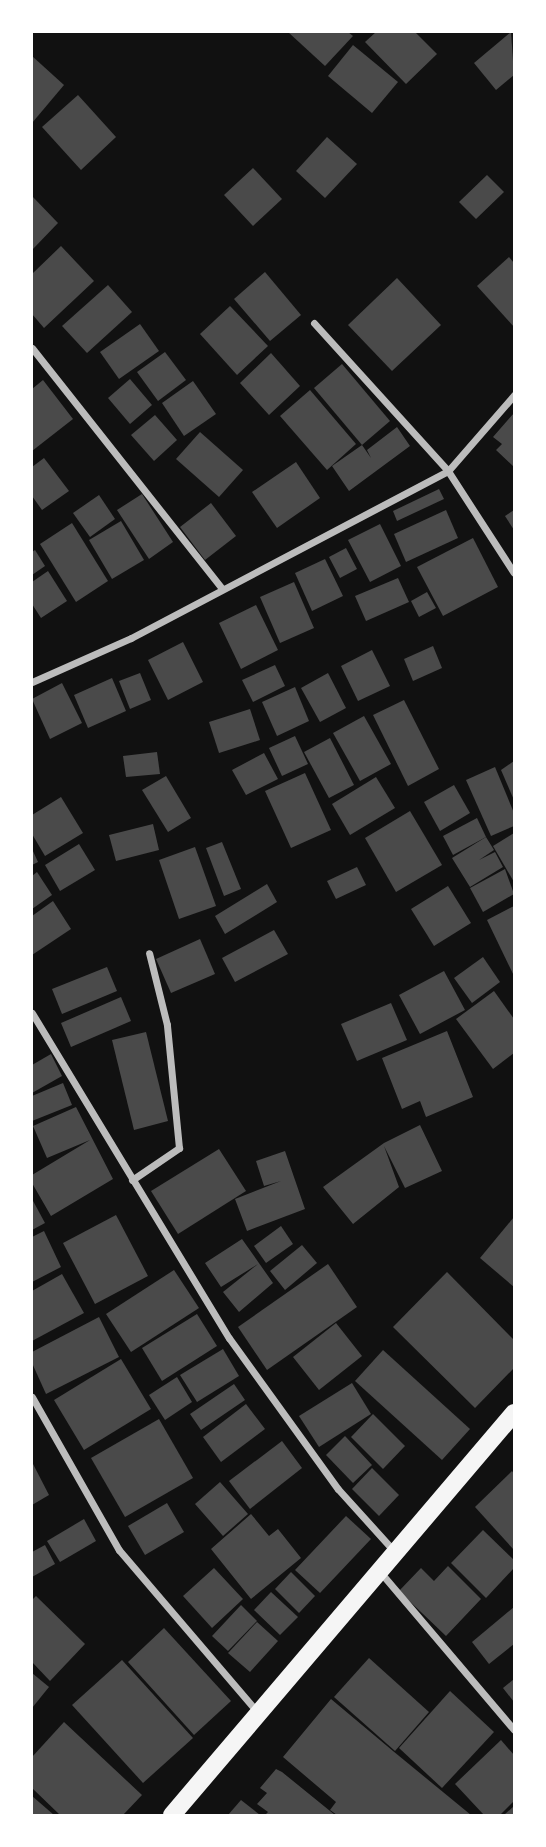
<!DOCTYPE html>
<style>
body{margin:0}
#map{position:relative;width:546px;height:1847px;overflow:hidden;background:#111;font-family:"Source Sans 3",sans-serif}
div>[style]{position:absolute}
.building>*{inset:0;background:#4a4a4a}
.minor>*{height:7px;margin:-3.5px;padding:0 3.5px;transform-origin:3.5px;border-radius:3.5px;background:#bcbcbc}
.primary>*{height:18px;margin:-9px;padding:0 9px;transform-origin:9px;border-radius:9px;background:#f5f5f5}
span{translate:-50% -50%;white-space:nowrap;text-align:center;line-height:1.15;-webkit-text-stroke:7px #fff;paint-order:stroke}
.frame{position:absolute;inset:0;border:33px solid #fff;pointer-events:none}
</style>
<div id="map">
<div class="building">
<i style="clip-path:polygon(288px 32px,348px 32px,353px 36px,325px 66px)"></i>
<i style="clip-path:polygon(376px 32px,415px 32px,437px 54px,406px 84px,365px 42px)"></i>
<i style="clip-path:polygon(511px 32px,514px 75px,496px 90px,474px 63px)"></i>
<i style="clip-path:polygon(353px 45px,398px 82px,372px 113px,328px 76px)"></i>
<i style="clip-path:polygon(32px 56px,64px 85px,32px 123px)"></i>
<i style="clip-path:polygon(78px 95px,116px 137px,81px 170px,42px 127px)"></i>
<i style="clip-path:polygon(327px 137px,357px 164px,325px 198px,296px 171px)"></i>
<i style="clip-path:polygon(253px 168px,282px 199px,253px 226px,224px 195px)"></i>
<i style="clip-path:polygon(487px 175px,504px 192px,476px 219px,459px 202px)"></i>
<i style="clip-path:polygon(32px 196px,58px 223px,32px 250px)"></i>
<i style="clip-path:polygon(61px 246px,94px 281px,44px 328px,32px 314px,32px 274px)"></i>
<i style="clip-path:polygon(509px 257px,514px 263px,514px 327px,477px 286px)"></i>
<i style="clip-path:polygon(265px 272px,301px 315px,270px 341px,234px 299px)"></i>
<i style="clip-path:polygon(397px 278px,441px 325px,392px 371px,348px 325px)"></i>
<i style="clip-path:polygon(108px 285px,132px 312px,87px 353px,62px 326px)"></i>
<i style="clip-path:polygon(230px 306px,268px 346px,237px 375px,200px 334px)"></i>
<i style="clip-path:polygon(140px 324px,159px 351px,119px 379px,100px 352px)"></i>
<i style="clip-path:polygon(165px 352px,186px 380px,158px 401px,137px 372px)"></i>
<i style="clip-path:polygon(271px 353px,300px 386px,269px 415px,240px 383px)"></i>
<i style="clip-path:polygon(342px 364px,390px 421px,362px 445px,314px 388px)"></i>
<i style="clip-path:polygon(130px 379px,152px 405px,130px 424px,108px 398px)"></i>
<i style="clip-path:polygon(43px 380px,73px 419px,32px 451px,32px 389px)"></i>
<i style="clip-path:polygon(193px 381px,216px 414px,184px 436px,162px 403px)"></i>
<i style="clip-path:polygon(310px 390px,356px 444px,327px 470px,280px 416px)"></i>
<i style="clip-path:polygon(514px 413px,514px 467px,496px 450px,502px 444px,493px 437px)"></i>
<i style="clip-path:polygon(155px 415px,177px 440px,154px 461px,131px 435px)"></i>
<i style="clip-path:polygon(397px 427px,410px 446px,349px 491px,332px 466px,362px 445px,371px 458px,367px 450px)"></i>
<i style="clip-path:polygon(200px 432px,243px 470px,219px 497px,176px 459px)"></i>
<i style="clip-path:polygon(44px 458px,69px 491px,42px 510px,32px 496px,32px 467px)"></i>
<i style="clip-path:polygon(296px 462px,320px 498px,277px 528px,252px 492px)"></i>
<i style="clip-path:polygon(439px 489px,444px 499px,397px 521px,393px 511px)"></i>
<i style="clip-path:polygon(142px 494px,173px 542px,149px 559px,117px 510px)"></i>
<i style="clip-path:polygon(99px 495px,115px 519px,90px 537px,73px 513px)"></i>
<i style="clip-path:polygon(211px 503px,236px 536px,205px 560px,180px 527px)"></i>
<i style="clip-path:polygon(446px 510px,458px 538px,406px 562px,394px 534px)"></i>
<i style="clip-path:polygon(514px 510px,514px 530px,505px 516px)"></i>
<i style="clip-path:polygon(121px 521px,144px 560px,112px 579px,89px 540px)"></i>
<i style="clip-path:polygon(72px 523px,108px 581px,76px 602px,40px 544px)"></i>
<i style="clip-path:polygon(380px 524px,401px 566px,370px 582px,348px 540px)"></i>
<i style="clip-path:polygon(473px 538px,498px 587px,443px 616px,417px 567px)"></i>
<i style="clip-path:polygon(346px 548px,357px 569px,340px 578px,329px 557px)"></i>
<i style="clip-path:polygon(35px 550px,45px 566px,32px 575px,32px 552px)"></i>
<i style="clip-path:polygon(325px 559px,343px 596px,312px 611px,295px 573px)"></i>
<i style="clip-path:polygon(48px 571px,67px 601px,41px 618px,32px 604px,32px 582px)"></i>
<i style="clip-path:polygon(398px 578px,409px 602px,366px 621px,355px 596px)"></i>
<i style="clip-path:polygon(294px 582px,314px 628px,280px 643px,260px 597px)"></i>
<i style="clip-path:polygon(427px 592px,436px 608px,419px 617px,411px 601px)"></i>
<i style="clip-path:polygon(256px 605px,278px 650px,241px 669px,219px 623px)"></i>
<i style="clip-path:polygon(183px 642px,203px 682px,168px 700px,148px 660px)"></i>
<i style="clip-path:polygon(433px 646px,442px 668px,413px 681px,404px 659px)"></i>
<i style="clip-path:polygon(372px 650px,390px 686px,358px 701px,341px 666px)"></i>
<i style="clip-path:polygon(275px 665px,285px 686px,253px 702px,242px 680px)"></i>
<i style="clip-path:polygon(140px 673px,151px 700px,130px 709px,119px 681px)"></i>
<i style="clip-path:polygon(328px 673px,346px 708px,320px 722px,301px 688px)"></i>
<i style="clip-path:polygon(112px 678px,126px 711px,88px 728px,74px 695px)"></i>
<i style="clip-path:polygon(62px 683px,82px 723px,50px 739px,32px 699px)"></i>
<i style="clip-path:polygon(295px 687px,309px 721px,277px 736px,262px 702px)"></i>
<i style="clip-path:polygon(404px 700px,439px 769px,408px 786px,373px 715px)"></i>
<i style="clip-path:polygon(250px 709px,260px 740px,219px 753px,209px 722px)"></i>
<i style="clip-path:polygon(364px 716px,391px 764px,360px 781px,333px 733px)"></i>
<i style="clip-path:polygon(295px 736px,308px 764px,282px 776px,269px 748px)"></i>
<i style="clip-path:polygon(330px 738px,354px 785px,329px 798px,304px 752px)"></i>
<i style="clip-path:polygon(157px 752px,160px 774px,126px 777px,123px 756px)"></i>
<i style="clip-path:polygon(264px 753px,278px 779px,246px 795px,232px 770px)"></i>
<i style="clip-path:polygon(514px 761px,514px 800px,501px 770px)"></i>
<i style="clip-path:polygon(495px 767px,514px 813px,514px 826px,491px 836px,466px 780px)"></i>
<i style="clip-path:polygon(305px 773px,331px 830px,291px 848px,265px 791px)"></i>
<i style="clip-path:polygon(166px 776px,191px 818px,168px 832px,142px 790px)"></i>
<i style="clip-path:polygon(376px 777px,395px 808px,350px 835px,332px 804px)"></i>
<i style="clip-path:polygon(454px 785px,470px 813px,440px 831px,424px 802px)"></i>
<i style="clip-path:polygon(61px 797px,83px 833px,45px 856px,32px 834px,32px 815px)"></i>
<i style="clip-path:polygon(410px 811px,442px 865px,396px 892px,365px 838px)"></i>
<i style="clip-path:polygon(477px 818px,486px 837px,453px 855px,443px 836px)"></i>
<i style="clip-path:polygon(153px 824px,159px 850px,116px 861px,109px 835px)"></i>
<i style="clip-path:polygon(514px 833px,514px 882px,493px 846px)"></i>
<i style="clip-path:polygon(486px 837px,494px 850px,479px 860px,495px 852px,503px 867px,470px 887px,452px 858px)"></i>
<i style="clip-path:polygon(222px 842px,241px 889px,224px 896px,206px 848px)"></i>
<i style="clip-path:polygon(79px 844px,95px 870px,60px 891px,45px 865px)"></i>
<i style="clip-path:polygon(195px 847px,216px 906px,179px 919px,159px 860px)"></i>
<i style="clip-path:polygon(32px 849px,38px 862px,32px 865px)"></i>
<i style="clip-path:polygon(357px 867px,366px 885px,336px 899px,327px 881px)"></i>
<i style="clip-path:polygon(505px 869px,514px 894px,483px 912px,470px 888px)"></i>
<i style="clip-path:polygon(37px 872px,52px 895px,32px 909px,32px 876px)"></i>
<i style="clip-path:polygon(267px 884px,277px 902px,225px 934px,215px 916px)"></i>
<i style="clip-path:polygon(448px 886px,471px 923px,434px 946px,411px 909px)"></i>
<i style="clip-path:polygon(53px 901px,71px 929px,32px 955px,32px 916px)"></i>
<i style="clip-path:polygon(514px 906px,514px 976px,487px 920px)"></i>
<i style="clip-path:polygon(274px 930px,288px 954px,235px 982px,222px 958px)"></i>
<i style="clip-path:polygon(200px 939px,215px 974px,171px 993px,156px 959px)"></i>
<i style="clip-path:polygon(483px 957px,500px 982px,472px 1003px,454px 978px)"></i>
<i style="clip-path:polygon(107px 967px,117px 991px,62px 1014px,52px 989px)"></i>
<i style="clip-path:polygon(444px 971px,465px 1010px,420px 1034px,399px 995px)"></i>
<i style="clip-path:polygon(494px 991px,514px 1019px,514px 1053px,493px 1069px,456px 1019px)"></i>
<i style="clip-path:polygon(121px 997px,131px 1021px,71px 1047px,61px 1023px)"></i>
<i style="clip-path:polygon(391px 1003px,407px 1040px,357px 1061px,341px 1024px)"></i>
<i style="clip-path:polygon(447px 1031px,473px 1097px,426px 1117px,420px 1101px,402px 1109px,382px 1058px)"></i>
<i style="clip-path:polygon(146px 1032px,168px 1121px,134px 1130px,112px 1040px)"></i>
<i style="clip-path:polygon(51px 1054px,62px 1076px,32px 1093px,32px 1065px)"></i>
<i style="clip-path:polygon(63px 1083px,72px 1105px,32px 1121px,32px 1096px)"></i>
<i style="clip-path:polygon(76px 1107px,113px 1179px,51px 1216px,32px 1183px,32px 1175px,90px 1140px,47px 1158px,33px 1126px)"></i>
<i style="clip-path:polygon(420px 1125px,442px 1171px,405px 1188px,384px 1146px,399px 1187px,353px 1224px,323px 1187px,384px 1143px)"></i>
<i style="clip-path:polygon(219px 1149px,246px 1191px,178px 1234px,151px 1191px)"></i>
<i style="clip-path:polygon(285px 1151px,305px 1209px,247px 1231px,235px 1199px,281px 1181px,264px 1186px,256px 1161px)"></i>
<i style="clip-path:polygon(32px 1199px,45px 1223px,32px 1230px)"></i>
<i style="clip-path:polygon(116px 1215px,148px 1276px,95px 1304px,63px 1243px)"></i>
<i style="clip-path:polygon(514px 1217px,514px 1287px,480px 1258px)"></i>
<i style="clip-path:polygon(281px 1226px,293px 1244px,266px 1263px,254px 1246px)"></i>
<i style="clip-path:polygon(44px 1231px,61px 1267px,32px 1282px,32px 1237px)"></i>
<i style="clip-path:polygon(242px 1239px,273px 1283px,239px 1312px,223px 1292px,258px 1264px,221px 1287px,205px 1263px)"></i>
<i style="clip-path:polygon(302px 1245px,317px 1263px,285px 1290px,270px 1271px)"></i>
<i style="clip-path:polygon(328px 1264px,357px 1307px,267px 1370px,238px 1327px)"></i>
<i style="clip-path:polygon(174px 1270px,199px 1308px,131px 1352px,106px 1314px)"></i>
<i style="clip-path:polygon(447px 1272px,514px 1340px,514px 1368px,475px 1408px,393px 1327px)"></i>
<i style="clip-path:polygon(62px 1274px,84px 1313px,32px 1341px,32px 1291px)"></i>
<i style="clip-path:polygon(197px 1314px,217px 1346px,162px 1381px,142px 1348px)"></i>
<i style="clip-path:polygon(99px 1317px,119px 1357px,46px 1394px,32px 1363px,32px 1352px)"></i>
<i style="clip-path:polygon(336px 1323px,362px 1356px,319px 1390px,293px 1357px)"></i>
<i style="clip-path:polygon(223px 1349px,239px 1376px,197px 1402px,180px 1375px)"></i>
<i style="clip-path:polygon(383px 1350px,470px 1429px,442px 1460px,355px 1381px)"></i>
<i style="clip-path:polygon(121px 1359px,151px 1409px,84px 1450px,54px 1400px)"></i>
<i style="clip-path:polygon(177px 1377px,192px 1402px,165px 1420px,149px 1395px)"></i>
<i style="clip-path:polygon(352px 1383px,371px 1414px,319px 1447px,299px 1416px)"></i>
<i style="clip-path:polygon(234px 1384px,245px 1400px,201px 1430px,190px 1414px)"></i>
<i style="clip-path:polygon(246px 1404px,265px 1429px,221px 1462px,203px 1437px)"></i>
<i style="clip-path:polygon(373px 1414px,405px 1446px,383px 1469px,351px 1437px)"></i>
<i style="clip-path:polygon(159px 1419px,193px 1478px,125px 1517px,91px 1458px)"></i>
<i style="clip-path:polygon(345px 1436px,372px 1465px,353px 1483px,326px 1455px)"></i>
<i style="clip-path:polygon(282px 1441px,302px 1468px,250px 1509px,229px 1481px)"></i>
<i style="clip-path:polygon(32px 1462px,49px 1495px,32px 1505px)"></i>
<i style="clip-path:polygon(372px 1468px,399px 1495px,379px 1516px,352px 1489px)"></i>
<i style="clip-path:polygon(512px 1471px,514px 1474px,514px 1550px,475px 1507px)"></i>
<i style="clip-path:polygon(220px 1482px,248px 1514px,223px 1536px,195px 1504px)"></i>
<i style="clip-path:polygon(167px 1503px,184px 1532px,145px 1555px,128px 1526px)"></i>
<i style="clip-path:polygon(251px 1514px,269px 1536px,278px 1529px,301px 1558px,251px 1599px,211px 1549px)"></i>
<i style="clip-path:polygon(346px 1516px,371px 1539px,320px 1593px,295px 1570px)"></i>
<i style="clip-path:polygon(84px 1519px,96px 1541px,60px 1562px,47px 1541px)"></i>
<i style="clip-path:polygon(483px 1530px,514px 1560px,514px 1568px,486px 1598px,451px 1563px)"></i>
<i style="clip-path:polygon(45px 1545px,55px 1564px,32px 1577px,32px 1552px)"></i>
<i style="clip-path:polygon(448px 1566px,481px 1599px,446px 1636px,399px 1591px,421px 1568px,434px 1581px)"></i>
<i style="clip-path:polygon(214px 1568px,243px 1599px,212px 1628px,183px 1596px)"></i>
<i style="clip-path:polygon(291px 1572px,315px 1596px,299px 1613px,275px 1589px)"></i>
<i style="clip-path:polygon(271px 1592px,298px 1617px,280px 1635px,254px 1610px)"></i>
<i style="clip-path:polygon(36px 1596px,85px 1644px,50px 1681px,32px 1662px,32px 1600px)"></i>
<i style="clip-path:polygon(241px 1605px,257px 1621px,228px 1651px,212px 1636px)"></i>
<i style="clip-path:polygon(514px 1607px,514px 1644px,489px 1664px,472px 1642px)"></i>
<i style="clip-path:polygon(257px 1622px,278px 1641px,250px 1672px,228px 1653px)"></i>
<i style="clip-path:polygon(164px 1628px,231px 1701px,194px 1735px,128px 1662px)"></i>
<i style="clip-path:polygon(369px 1658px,429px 1712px,395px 1751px,334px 1697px)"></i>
<i style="clip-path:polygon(122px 1660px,193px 1738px,143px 1783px,72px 1705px)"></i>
<i style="clip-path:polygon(32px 1673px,49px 1687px,32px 1708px)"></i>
<i style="clip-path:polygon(514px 1679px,514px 1702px,503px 1688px)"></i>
<i style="clip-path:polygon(450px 1691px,494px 1732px,442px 1788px,399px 1748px)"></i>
<i style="clip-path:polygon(331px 1699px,393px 1751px,471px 1815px,337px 1815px,330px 1810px,336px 1802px,283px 1757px)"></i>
<i style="clip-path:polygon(64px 1722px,142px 1795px,123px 1815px,60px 1815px,32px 1788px,32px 1757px)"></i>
<i style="clip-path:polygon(501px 1740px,514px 1755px,514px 1801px,500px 1815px,484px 1815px,455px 1784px)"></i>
<i style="clip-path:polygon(276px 1769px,282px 1772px,335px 1815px,265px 1815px,268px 1812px,257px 1804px,267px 1793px,260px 1788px)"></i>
<i style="clip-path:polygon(32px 1796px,54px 1815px,32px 1815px)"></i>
<i style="clip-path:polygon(241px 1800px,260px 1815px,228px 1815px)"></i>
<i style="clip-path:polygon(514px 1806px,514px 1815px,504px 1815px)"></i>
</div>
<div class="minor">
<i style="left:314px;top:323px;width:200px;rotate:47.8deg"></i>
<i style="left:448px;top:471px;width:121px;rotate:57.1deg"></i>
<i style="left:32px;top:348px;width:307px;rotate:51.7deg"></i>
<i style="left:32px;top:682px;width:108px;rotate:-24deg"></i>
<i style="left:131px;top:638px;width:358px;rotate:-27.8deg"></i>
<i style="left:448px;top:471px;width:101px;rotate:-49deg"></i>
<i style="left:32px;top:1013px;width:380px;rotate:58.8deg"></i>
<i style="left:229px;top:1338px;width:186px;rotate:54.2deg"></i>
<i style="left:338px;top:1489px;width:84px;rotate:47.9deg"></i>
<i style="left:132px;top:1180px;width:57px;rotate:-34.2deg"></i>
<i style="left:179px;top:1148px;width:124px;rotate:-95.6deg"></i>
<i style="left:167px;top:1025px;width:74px;rotate:-104deg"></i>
<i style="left:32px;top:1397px;width:176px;rotate:60.4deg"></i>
<i style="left:119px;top:1550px;width:214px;rotate:49.5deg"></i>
<i style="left:381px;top:1573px;width:206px;rotate:49.7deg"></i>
</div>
<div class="primary">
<i style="left:172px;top:1815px;width:528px;rotate:-49.61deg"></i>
</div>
<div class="frame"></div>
</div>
